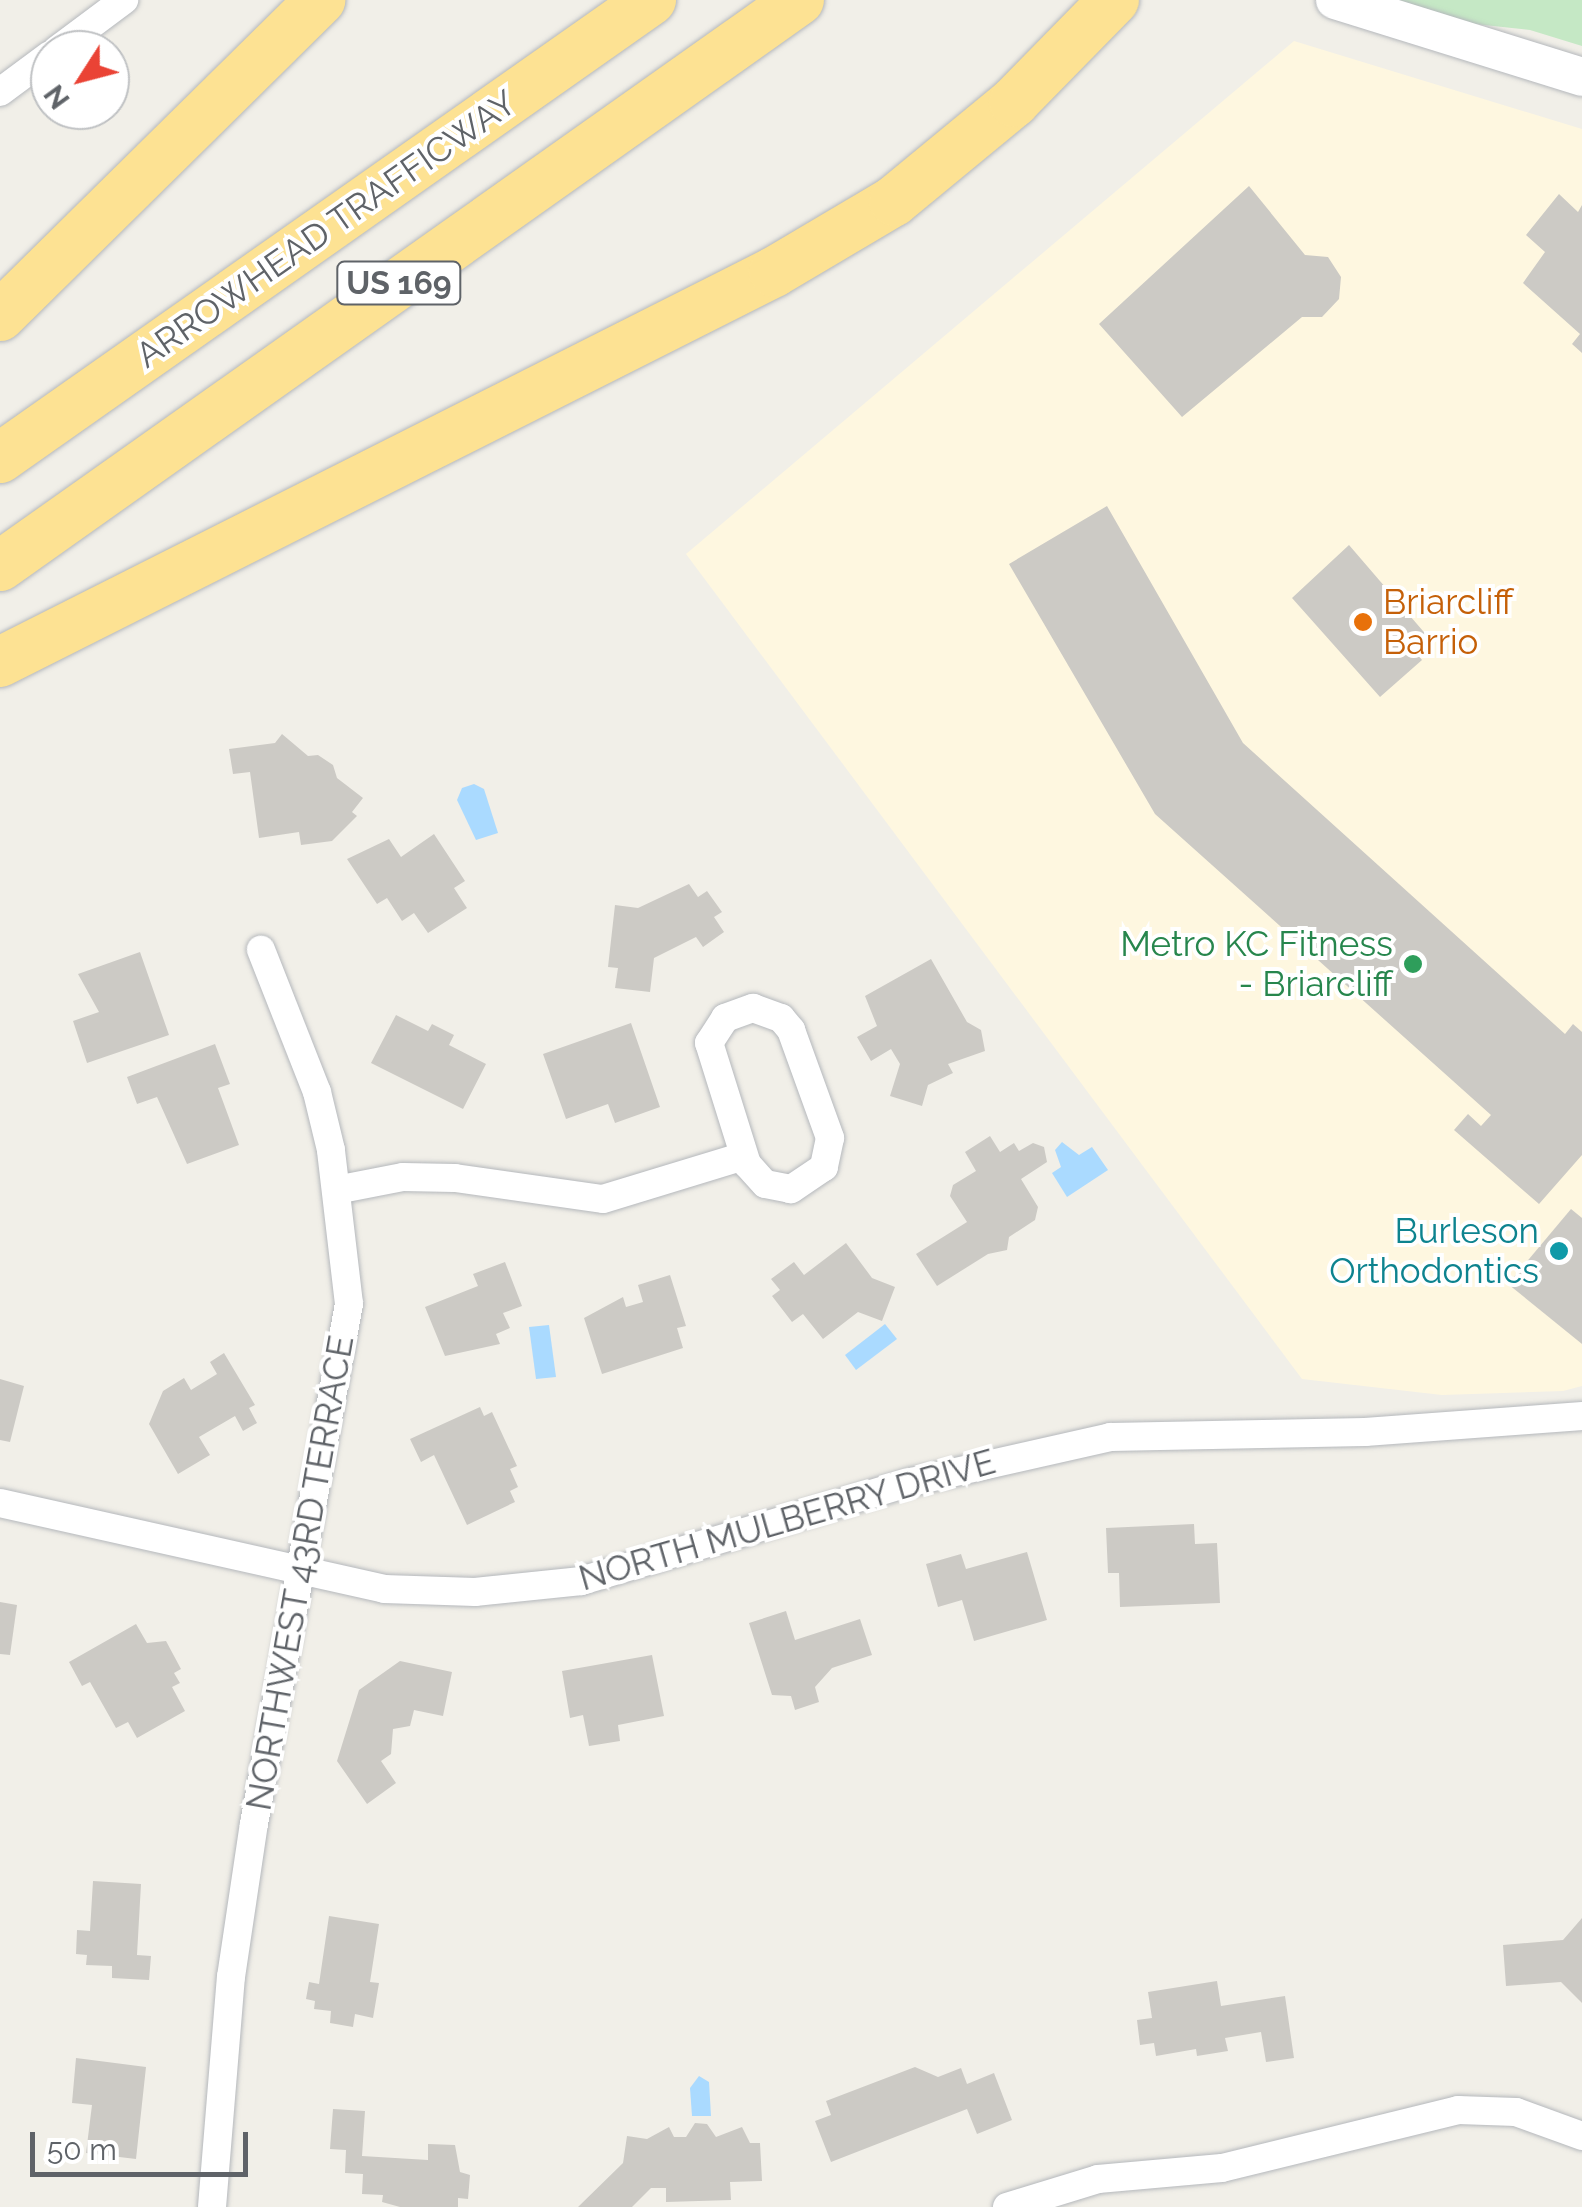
<!DOCTYPE html>
<style>
body{margin:0}
#map{position:relative;width:1582px;height:2207px;overflow:hidden;background:#f1efe8;font-family:Raleway,sans-serif}
div>[style]{position:absolute}
.commercial>*{inset:0;background:#fef7e0}
.green>*{inset:0;background:#c5e8c5}
.water>*{inset:0;background:#aadaff}
.building>*{inset:0;background:#cccac5}
.roads{filter:drop-shadow(0 0 2px #b5b8bc) drop-shadow(0 0 2px #b5b8bc)}
.street>*{height:28px;margin:-14px;padding:0 14px;transform-origin:14px;border-radius:14px;background:#fff}
.secondary>*{height:38px;margin:-19px;padding:0 19px;transform-origin:19px;border-radius:19px;background:#fff}
.highway>*{height:50px;margin:-25px;padding:0 25px;transform-origin:25px;border-radius:25px;background:#fde293}
.dots>*{width:28px;height:28px;translate:-50% -50%;box-sizing:border-box;border:5px solid #fff;border-radius:50%}
span{translate:-50% -50%;white-space:nowrap;text-align:center;line-height:1.15;-webkit-text-stroke:8px #fff;paint-order:stroke}
.shield-label span{padding:2px 8px;background:#fff;border:2px solid;border-radius:8px;-webkit-text-stroke-width:0}
.shield-label{font-size:32px;color:#5f6368;font-weight:700}
.street-label{font-size:35px;color:#5f6368}
.food-label{font-size:35px;color:#c56008}
.left{translate:0 -50%;text-align:left}
.leisure-label{font-size:35px;color:#27864d}
.right{translate:-100% -50%;text-align:right}
.culture-label{font-size:35px;color:#0d838f}
.north{position:absolute;left:30px;top:30px;width:100px;height:100px;box-sizing:border-box;background:#fff;border:2px solid #bfc1c3;border-radius:50%;rotate:234deg;font-size:28px;font-weight:700;line-height:40px;text-align:center;color:#5f6368}
.north::after{content:'';display:block;margin:auto;width:35px;height:45px;background:#ea4335;clip-path:polygon(50% 0,100% 100%,50% 72%,0 100%)}
.scale{position:absolute;left:30px;top:2132px;width:218px;height:45px;box-sizing:border-box;border:5px solid #5f6368;border-top:0;padding-left:12px;font-size:30px;line-height:35px;white-space:nowrap;color:#5f6368;-webkit-text-stroke:8px #fff;paint-order:stroke}
</style>
<div id="map">
<div class="commercial">
<i style="clip-path:polygon(1294px 41px,1582px 129px,1582px 1386px,1563px 1391px,1442px 1395px,1302px 1379px,686px 554px)"></i>
</div>
<div class="green">
<i style="clip-path:polygon(1383px 0,1582px 0,1582px 46px,1530px 30px,1456px 22px)"></i>
</div>
<div class="water">
<i style="clip-path:polygon(474px 784px,484px 789px,498px 833px,476px 840px,457px 800px,462px 788px)"></i>
<i style="clip-path:polygon(1062px 1142px,1079px 1155px,1092px 1147px,1108px 1170px,1067px 1197px,1052px 1173px,1061px 1167px,1055px 1150px)"></i>
<i style="clip-path:polygon(885px 1324px,897px 1339px,856px 1370px,845px 1355px)"></i>
<i style="clip-path:polygon(549px 1325px,556px 1377px,536px 1379px,529px 1327px)"></i>
<i style="clip-path:polygon(699px 2076px,709px 2082px,711px 2116px,692px 2116px,690px 2088px)"></i>
</div>
<div class="building">
<i style="clip-path:polygon(1249px 186px,1305px 255px,1328px 257px,1341px 277px,1339px 299px,1322px 317px,1302px 317px,1182px 417px,1099px 324px)"></i>
<i style="clip-path:polygon(1559px 194px,1578px 212px,1582px 205px,1582px 353px,1572px 344px,1580px 334px,1523px 283px,1545px 252px,1526px 235px)"></i>
<i style="clip-path:polygon(1107px 506px,1243px 743px,1565px 1034px,1573px 1024px,1582px 1032px,1582px 1155px,1539px 1204px,1454px 1130px,1468px 1114px,1481px 1126px,1491px 1115px,1155px 814px,1009px 564px)"></i>
<i style="clip-path:polygon(1349px 545px,1429px 638px,1414px 650px,1422px 660px,1380px 697px,1292px 598px)"></i>
<i style="clip-path:polygon(282px 734px,308px 756px,318px 755px,333px 765px,337px 778px,363px 798px,352px 812px,357px 816px,332px 841px,301px 845px,299px 832px,259px 838px,250px 772px,233px 774px,229px 749px,275px 743px)"></i>
<i style="clip-path:polygon(434px 834px,465px 881px,454px 888px,467px 908px,428px 933px,414px 913px,402px 921px,387px 898px,377px 904px,347px 859px,389px 839px,401px 857px)"></i>
<i style="clip-path:polygon(689px 884px,698px 897px,707px 891px,722px 912px,714px 917px,724px 932px,703px 947px,696px 937px,654px 958px,650px 992px,615px 988px,618px 968px,608px 967px,615px 905px,638px 908px)"></i>
<i style="clip-path:polygon(140px 952px,169px 1035px,87px 1063px,73px 1021px,99px 1012px,78px 974px)"></i>
<i style="clip-path:polygon(931px 959px,967px 1022px,981px 1030px,985px 1051px,948px 1064px,953px 1073px,928px 1085px,922px 1106px,890px 1096px,900px 1064px,891px 1049px,871px 1061px,857px 1037px,877px 1026px,865px 996px)"></i>
<i style="clip-path:polygon(396px 1015px,428px 1031px,432px 1024px,454px 1035px,449px 1045px,486px 1064px,463px 1109px,371px 1063px)"></i>
<i style="clip-path:polygon(631px 1023px,660px 1107px,615px 1123px,608px 1104px,566px 1119px,543px 1054px)"></i>
<i style="clip-path:polygon(215px 1044px,230px 1084px,218px 1088px,239px 1145px,187px 1164px,157px 1097px,137px 1104px,127px 1077px)"></i>
<i style="clip-path:polygon(990px 1136px,1000px 1152px,1014px 1143px,1019px 1151px,1033px 1143px,1044px 1147px,1047px 1162px,1021px 1179px,1038px 1207px,1035px 1220px,1009px 1237px,1007px 1250px,988px 1254px,937px 1286px,916px 1254px,967px 1222px,950px 1196px,953px 1185px,976px 1171px,965px 1152px)"></i>
<i style="clip-path:polygon(1571px 1209px,1582px 1218px,1582px 1344px,1508px 1284px)"></i>
<i style="clip-path:polygon(846px 1243px,872px 1278px,895px 1287px,882px 1321px,858px 1312px,823px 1339px,803px 1314px,792px 1322px,772px 1296px,780px 1290px,771px 1279px,794px 1262px,804px 1275px)"></i>
<i style="clip-path:polygon(505px 1262px,522px 1306px,503px 1313px,510px 1328px,496px 1334px,500px 1344px,445px 1356px,425px 1307px,478px 1286px,473px 1274px)"></i>
<i style="clip-path:polygon(670px 1275px,686px 1326px,677px 1328px,683px 1348px,602px 1374px,584px 1318px,623px 1297px,626px 1307px,643px 1302px,638px 1285px)"></i>
<i style="clip-path:polygon(224px 1353px,255px 1405px,249px 1408px,257px 1423px,243px 1431px,235px 1416px,199px 1437px,210px 1455px,178px 1474px,149px 1424px,163px 1391px,184px 1378px,191px 1390px,217px 1374px,210px 1362px)"></i>
<i style="clip-path:polygon(0 1379px,24px 1386px,10px 1442px,0 1440px)"></i>
<i style="clip-path:polygon(480px 1407px,484px 1416px,492px 1412px,517px 1466px,510px 1469px,518px 1487px,510px 1491px,515px 1502px,467px 1525px,434px 1455px,421px 1462px,410px 1439px)"></i>
<i style="clip-path:polygon(1194px 1524px,1195px 1544px,1217px 1543px,1220px 1603px,1120px 1607px,1119px 1573px,1108px 1573px,1106px 1528px)"></i>
<i style="clip-path:polygon(1027px 1552px,1047px 1620px,974px 1641px,962px 1600px,938px 1607px,926px 1564px,961px 1554px,966px 1569px)"></i>
<i style="clip-path:polygon(0 1602px,17px 1605px,10px 1655px,0 1654px)"></i>
<i style="clip-path:polygon(786px 1611px,795px 1640px,860px 1619px,872px 1655px,832px 1668px,815px 1687px,819px 1702px,795px 1710px,791px 1696px,772px 1695px,749px 1623px)"></i>
<i style="clip-path:polygon(136px 1624px,147px 1643px,166px 1641px,181px 1669px,174px 1673px,180px 1683px,172px 1687px,185px 1711px,137px 1738px,128px 1722px,116px 1728px,90px 1682px,82px 1686px,69px 1662px)"></i>
<i style="clip-path:polygon(652px 1655px,664px 1716px,618px 1725px,620px 1741px,589px 1746px,583px 1715px,570px 1718px,562px 1671px)"></i>
<i style="clip-path:polygon(400px 1661px,452px 1672px,443px 1716px,414px 1710px,410px 1726px,393px 1729px,391px 1754px,381px 1761px,396px 1783px,367px 1804px,337px 1761px,359px 1690px)"></i>
<i style="clip-path:polygon(93px 1881px,141px 1884px,137px 1955px,151px 1956px,149px 1980px,112px 1978px,112px 1966px,86px 1965px,87px 1955px,76px 1954px,77px 1930px,90px 1931px)"></i>
<i style="clip-path:polygon(329px 1916px,379px 1924px,370px 1982px,379px 1983px,373px 2018px,355px 2014px,353px 2027px,330px 2023px,331px 2011px,314px 2009px,315px 2001px,306px 1999px,309px 1982px,319px 1984px)"></i>
<i style="clip-path:polygon(1582px 1918px,1582px 2003px,1561px 1982px,1506px 1986px,1503px 1945px,1563px 1940px)"></i>
<i style="clip-path:polygon(1217px 1981px,1221px 2006px,1285px 1996px,1294px 2058px,1266px 2062px,1261px 2032px,1225px 2038px,1228px 2051px,1197px 2056px,1196px 2049px,1156px 2056px,1154px 2043px,1140px 2045px,1137px 2020px,1152px 2018px,1148px 1992px)"></i>
<i style="clip-path:polygon(76px 2058px,146px 2067px,136px 2159px,86px 2153px,92px 2105px,72px 2103px)"></i>
<i style="clip-path:polygon(915px 2067px,938px 2077px,961px 2068px,967px 2084px,994px 2073px,1012px 2120px,977px 2134px,967px 2109px,831px 2162px,815px 2121px,831px 2115px,826px 2101px)"></i>
<i style="clip-path:polygon(333px 2109px,365px 2111px,362px 2156px,428px 2160px,428px 2144px,455px 2145px,460px 2172px,470px 2175px,468px 2199px,458px 2198px,458px 2207px,400px 2207px,382px 2202px,383px 2195px,362px 2194px,363px 2174px,345px 2173px,346px 2150px,330px 2149px)"></i>
<i style="clip-path:polygon(695px 2123px,707px 2124px,716px 2137px,742px 2127px,750px 2143px,760px 2143px,762px 2181px,730px 2182px,731px 2200px,666px 2202px,666px 2188px,651px 2188px,632px 2207px,578px 2207px,623px 2163px,627px 2136px,647px 2139px,669px 2127px,674px 2137px,686px 2137px)"></i>
</div>
<div class="roads">
<div class="street">
<i style="left:57px;top:50px;width:84px;rotate:-36.7deg"></i>
<i style="left:0;top:92px;width:62px;rotate:-36.5deg"></i>
<i style="left:753px;top:1008px;width:30px;rotate:20deg"></i>
<i style="left:781px;top:1018px;width:16px;rotate:50deg"></i>
<i style="left:791px;top:1030px;width:115px;rotate:70.1deg"></i>
<i style="left:830px;top:1138px;width:30px;rotate:102deg"></i>
<i style="left:824px;top:1167px;width:40px;rotate:146deg"></i>
<i style="left:791px;top:1189px;width:26px;rotate:-169deg"></i>
<i style="left:765px;top:1184px;width:27px;rotate:-132deg"></i>
<i style="left:747px;top:1164px;width:127px;rotate:-107.4deg"></i>
<i style="left:709px;top:1043px;width:30px;rotate:-57deg"></i>
<i style="left:725px;top:1018px;width:30px;rotate:-20deg"></i>
<i style="left:336px;top:1190px;width:68px;rotate:-11deg"></i>
<i style="left:403px;top:1177px;width:52px;rotate:1.1deg"></i>
<i style="left:455px;top:1178px;width:149px;rotate:8.1deg"></i>
<i style="left:603px;top:1199px;width:147px;rotate:-17deg"></i>
<i style="left:0;top:1503px;width:394px;rotate:12.6deg"></i>
<i style="left:384px;top:1589px;width:91px;rotate:1.9deg"></i>
<i style="left:475px;top:1592px;width:107px;rotate:-5.9deg"></i>
<i style="left:581px;top:1581px;width:345px;rotate:-16.7deg"></i>
<i style="left:911px;top:1482px;width:204px;rotate:-12.7deg"></i>
<i style="left:1110px;top:1437px;width:255px;rotate:-1.1deg"></i>
<i style="left:1365px;top:1432px;width:218px;rotate:-4.2deg"></i>
<i style="left:212px;top:2207px;width:231px;rotate:-85.3deg"></i>
<i style="left:231px;top:1977px;width:155px;rotate:-81.5deg"></i>
<i style="left:254px;top:1824px;width:529px;rotate:-79.65deg"></i>
<i style="left:349px;top:1304px;width:155px;rotate:-96.7deg"></i>
<i style="left:331px;top:1150px;width:60px;rotate:-103.6deg"></i>
<i style="left:317px;top:1092px;width:153px;rotate:-111.5deg"></i>
<i style="left:1007px;top:2207px;width:95px;rotate:-17.1deg"></i>
<i style="left:1098px;top:2179px;width:124px;rotate:-5.1deg"></i>
<i style="left:1222px;top:2168px;width:243px;rotate:-13.8deg"></i>
<i style="left:1458px;top:2110px;width:58px;rotate:2deg"></i>
<i style="left:1516px;top:2112px;width:70px;rotate:20deg"></i>
</div>
<div class="secondary">
<i style="left:1335px;top:0;width:259px;rotate:17.3deg"></i>
</div>
<div class="highway">
<i style="left:0;top:316px;width:450px;rotate:-44.6deg"></i>
<i style="left:0;top:458px;width:796px;rotate:-35.13deg"></i>
<i style="left:0;top:566px;width:979px;rotate:-35.31deg"></i>
<i style="left:0;top:662px;width:867px;rotate:-26.74deg"></i>
<i style="left:774px;top:272px;width:139px;rotate:-30.6deg"></i>
<i style="left:894px;top:201px;width:156px;rotate:-39.5deg"></i>
<i style="left:1014px;top:102px;width:143px;rotate:-45.6deg"></i>
</div>
</div>
<div class="dots">
<i style="left:1363px;top:622px;background:#e8710a"></i>
<i style="left:1413px;top:964px;background:#2e9e5b"></i>
<i style="left:1559px;top:1251px;background:#0f9aa8"></i>
</div>
<div class="shield-label">
<span style="left:399px;top:283px">US 169</span>
</div>
<div class="street-label">
<span style="left:326px;top:229px;rotate:-35deg">ARROWHEAD TRAFFICWAY</span>
<span style="left:787px;top:1520px;rotate:-16deg">NORTH MULBERRY DRIVE</span>
<span style="left:300px;top:1573px;rotate:-80deg">NORTHWEST 43RD TERRACE</span>
</div>
<div class="food-label">
<span class="left" style="left:1383px;top:622px">Briarcliff<br>Barrio</span>
</div>
<div class="leisure-label">
<span class="right" style="left:1393px;top:964px">Metro KC Fitness<br>- Briarcliff</span>
</div>
<div class="culture-label">
<span class="right" style="left:1539px;top:1251px">Burleson<br>Orthodontics</span>
</div>
<div class="north">N</div>
<div class="scale">50 m</div>
</div>
